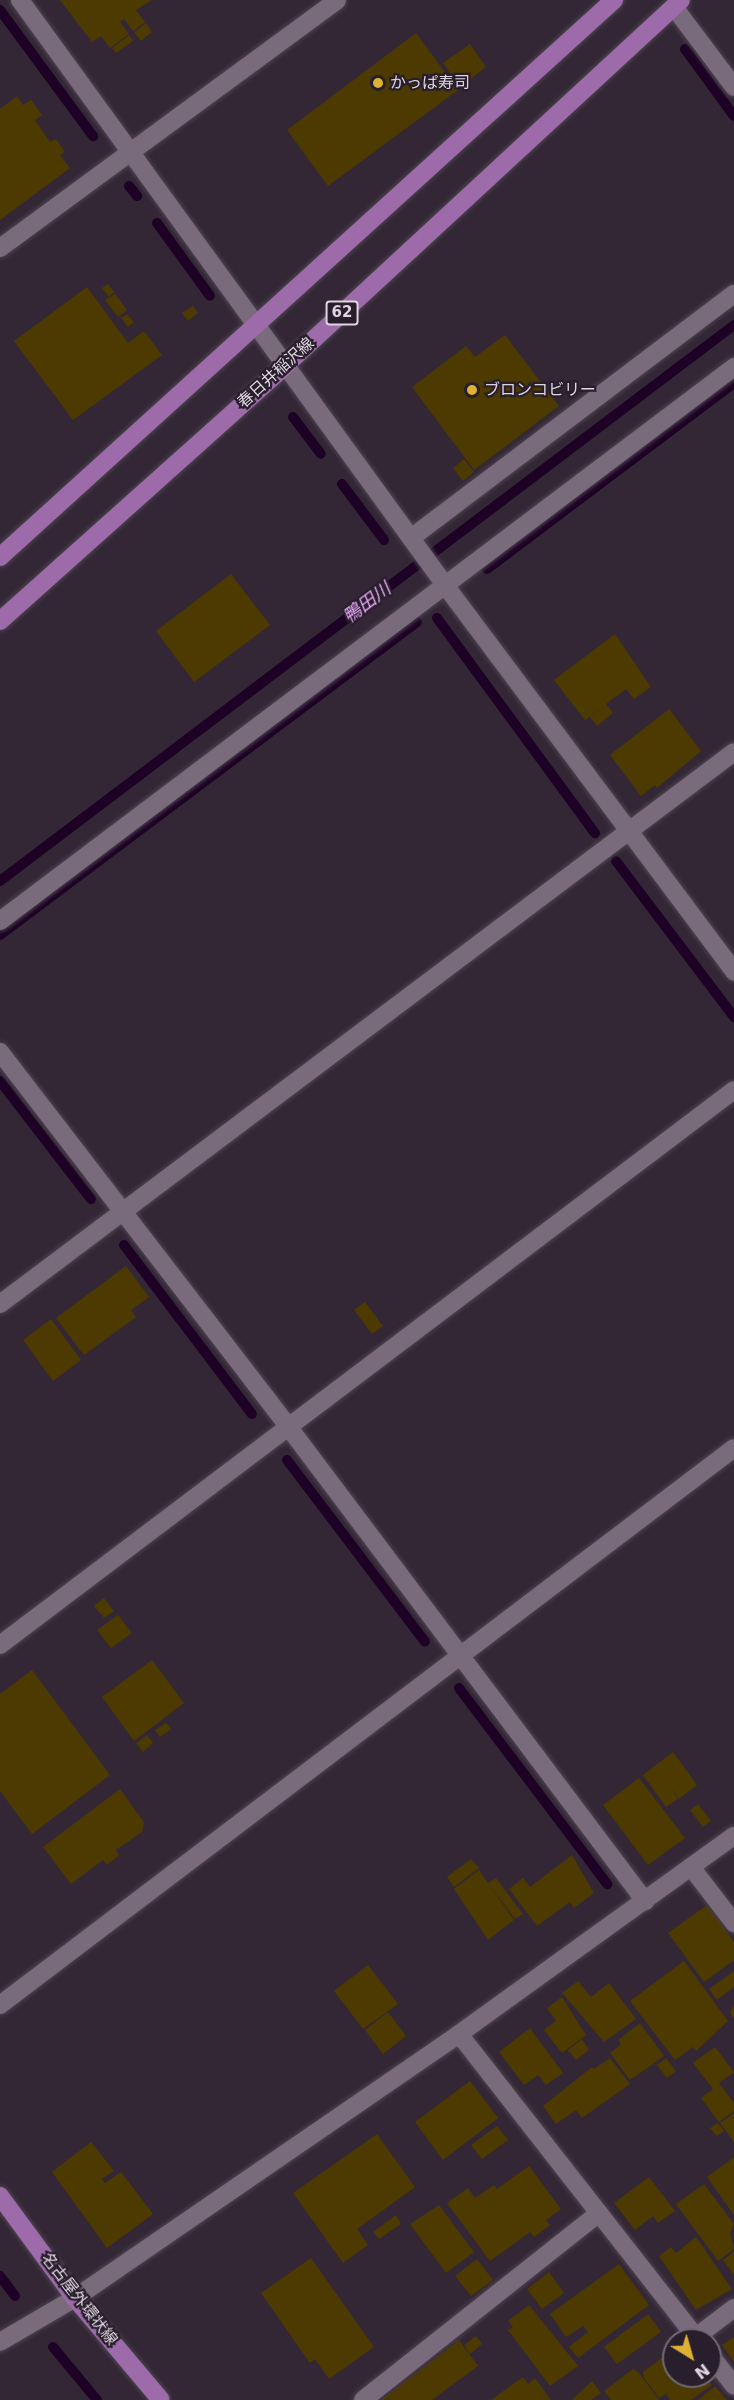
<!DOCTYPE html>
<meta charset="utf-8">
<style>
body{margin:0}
#map{position:relative;width:734px;height:2400px;overflow:hidden;background:#332736;font-family:"DejaVu Sans","Noto Sans JP",sans-serif}
div>[style]{position:absolute}
.stream>*{height:10px;margin:-5px;padding:0 5px;transform-origin:5px;border-radius:5px;background:#1e0225}
.building>*{inset:0;background:#4c3a00}
.roads{filter:drop-shadow(0 0 2px #4d434f) drop-shadow(0 0 2px #4d434f)}
.minor>*{height:18px;margin:-9px;padding:0 9px;transform-origin:9px;border-radius:9px;background:#796b7c}
.major>*{height:18px;margin:-9px;padding:0 9px;transform-origin:9px;border-radius:9px;background:#9e6baa}
.dots>*{width:16px;height:16px;translate:-50% -50%;box-sizing:border-box;border:3px solid #291e2c;border-radius:50%}
span{translate:-50% -50%;white-space:nowrap;text-align:center;line-height:1.15;-webkit-text-stroke:4.5px #291e2c;paint-order:stroke}
.shield-label span{padding:2px 4px;background:#291e2c;border:2px solid;border-radius:4px;-webkit-text-stroke-width:0}
.shield-label{font-size:15px;color:#ddd6df;font-weight:700}
.poi-label{font-size:16px;color:#ddd6df}
.left{translate:0 -50%;text-align:left}
.street-label{font-size:16px;color:#ddd6df}
.water-label{font-size:18px;color:#e7a9f7;font-style:italic}
.north{position:absolute;left:662px;top:2328px;width:60px;height:60px;box-sizing:border-box;background:#291e2c;border:2px solid #716874;border-radius:50%;rotate:143deg;font-size:16px;font-weight:700;line-height:24px;text-align:center;color:#ddd6df}
.north::after{content:'';display:block;margin:auto;width:21px;height:27px;background:#dbb233;clip-path:polygon(50% 0,100% 100%,50% 72%,0 100%)}
</style>
<div id="map">
<div class="stream">
<i style="left:0;top:10px;width:157px;rotate:53.6deg"></i>
<i style="left:685px;top:49px;width:83px;rotate:53.8deg"></i>
<i style="left:129px;top:186px;width:13px;rotate:51deg"></i>
<i style="left:157px;top:223px;width:90px;rotate:54deg"></i>
<i style="left:293px;top:417px;width:46px;rotate:52.9deg"></i>
<i style="left:342px;top:484px;width:70px;rotate:53.1deg"></i>
<i style="left:487px;top:569px;width:309px;rotate:-37deg"></i>
<i style="left:437px;top:618px;width:267px;rotate:53.7deg"></i>
<i style="left:616px;top:861px;width:196px;rotate:52.9deg"></i>
<i style="left:0;top:881px;width:921px;rotate:-37.14deg"></i>
<i style="left:0;top:935px;width:521px;rotate:-36.89deg"></i>
<i style="left:0;top:1081px;width:149px;rotate:52.4deg"></i>
<i style="left:124px;top:1245px;width:212px;rotate:52.9deg"></i>
<i style="left:287px;top:1460px;width:228px;rotate:52.8deg"></i>
<i style="left:459px;top:1688px;width:246px;rotate:52.9deg"></i>
<i style="left:0;top:2276px;width:25px;rotate:53deg"></i>
<i style="left:53px;top:2347px;width:69px;rotate:50.3deg"></i>
</div>
<div class="building">
<i style="clip-path:polygon(60px 0,152px 0,136px 10px,145px 22px,133px 31px,124px 19px,120px 22px,129px 34px,110px 48px,101px 36px,92px 42px)"></i>
<i style="clip-path:polygon(146px 23px,152px 32px,141px 41px,134px 32px)"></i>
<i style="clip-path:polygon(416px 33px,458px 90px,328px 186px,287px 130px)"></i>
<i style="clip-path:polygon(129px 35px,133px 41px,116px 53px,112px 48px)"></i>
<i style="clip-path:polygon(470px 44px,486px 67px,460px 87px,443px 63px)"></i>
<i style="clip-path:polygon(17px 96px,23px 105px,31px 100px,42px 115px,35px 120px,50px 142px,56px 139px,65px 152px,60px 155px,70px 168px,0 220px,0 109px)"></i>
<i style="clip-path:polygon(108px 284px,114px 292px,109px 297px,102px 288px)"></i>
<i style="clip-path:polygon(87px 287px,128px 343px,144px 331px,162px 355px,73px 420px,14px 341px)"></i>
<i style="clip-path:polygon(115px 294px,127px 310px,118px 317px,105px 300px)"></i>
<i style="clip-path:polygon(193px 306px,198px 313px,188px 321px,182px 313px)"></i>
<i style="clip-path:polygon(127px 314px,134px 322px,128px 327px,121px 318px)"></i>
<i style="clip-path:polygon(505px 335px,559px 406px,474px 470px,412px 387px,466px 346px,475px 357px)"></i>
<i style="clip-path:polygon(464px 459px,474px 472px,463px 481px,453px 468px)"></i>
<i style="clip-path:polygon(231px 574px,270px 625px,194px 682px,156px 631px)"></i>
<i style="clip-path:polygon(615px 634px,651px 687px,634px 699px,626px 689px,606px 704px,613px 713px,597px 726px,590px 717px,604px 706px,585px 720px,554px 680px)"></i>
<i style="clip-path:polygon(669px 709px,701px 751px,657px 788px,655px 785px,641px 796px,610px 755px)"></i>
<i style="clip-path:polygon(126px 1266px,149px 1297px,131px 1310px,136px 1317px,84px 1355px,56px 1318px)"></i>
<i style="clip-path:polygon(365px 1302px,383px 1326px,372px 1334px,354px 1310px)"></i>
<i style="clip-path:polygon(51px 1319px,81px 1360px,53px 1381px,23px 1340px)"></i>
<i style="clip-path:polygon(104px 1598px,114px 1611px,104px 1618px,94px 1606px)"></i>
<i style="clip-path:polygon(118px 1615px,132px 1633px,111px 1648px,97px 1630px)"></i>
<i style="clip-path:polygon(152px 1660px,184px 1703px,134px 1741px,102px 1697px)"></i>
<i style="clip-path:polygon(32px 1670px,110px 1775px,32px 1834px,0 1791px,0 1694px)"></i>
<i style="clip-path:polygon(166px 1723px,171px 1729px,160px 1737px,155px 1730px)"></i>
<i style="clip-path:polygon(147px 1735px,153px 1743px,143px 1752px,136px 1743px)"></i>
<i style="clip-path:polygon(673px 1752px,697px 1785px,679px 1799px,670px 1787px,678px 1799px,666px 1807px,643px 1775px)"></i>
<i style="clip-path:polygon(639px 1778px,685px 1838px,648px 1865px,603px 1805px)"></i>
<i style="clip-path:polygon(120px 1789px,144px 1822px,142px 1832px,116px 1850px,119px 1855px,107px 1865px,103px 1860px,71px 1884px,43px 1847px)"></i>
<i style="clip-path:polygon(698px 1804px,711px 1821px,703px 1827px,690px 1810px)"></i>
<i style="clip-path:polygon(572px 1855px,594px 1893px,574px 1908px,570px 1902px,537px 1926px,509px 1889px,523px 1878px,530px 1887px)"></i>
<i style="clip-path:polygon(471px 1859px,479px 1868px,454px 1887px,447px 1877px)"></i>
<i style="clip-path:polygon(479px 1870px,514px 1920px,488px 1940px,454px 1889px)"></i>
<i style="clip-path:polygon(496px 1878px,523px 1914px,515px 1919px,488px 1883px)"></i>
<i style="clip-path:polygon(707px 1905px,734px 1942px,734px 1960px,704px 1982px,668px 1933px)"></i>
<i style="clip-path:polygon(684px 1961px,728px 2021px,696px 2051px,693px 2047px,675px 2060px,630px 2001px)"></i>
<i style="clip-path:polygon(368px 1965px,398px 2004px,363px 2029px,334px 1991px)"></i>
<i style="clip-path:polygon(734px 1971px,734px 1987px,717px 2000px,709px 1989px)"></i>
<i style="clip-path:polygon(578px 1981px,591px 1997px,609px 1983px,636px 2019px,604px 2042px,562px 1993px)"></i>
<i style="clip-path:polygon(562px 1997px,586px 2035px,562px 2053px,544px 2030px,556px 2021px,547px 2008px)"></i>
<i style="clip-path:polygon(734px 2004px,734px 2019px,730px 2013px)"></i>
<i style="clip-path:polygon(388px 2012px,406px 2036px,383px 2054px,365px 2030px)"></i>
<i style="clip-path:polygon(640px 2023px,664px 2056px,630px 2080px,610px 2053px,621px 2044px,618px 2040px)"></i>
<i style="clip-path:polygon(530px 2028px,563px 2073px,546px 2085px,538px 2075px,524px 2085px,499px 2052px)"></i>
<i style="clip-path:polygon(582px 2039px,589px 2050px,576px 2060px,568px 2050px)"></i>
<i style="clip-path:polygon(715px 2047px,734px 2072px,719px 2083px,734px 2103px,734px 2111px,719px 2122px,701px 2098px,713px 2089px,693px 2063px)"></i>
<i style="clip-path:polygon(610px 2058px,630px 2084px,582px 2118px,576px 2110px,556px 2124px,543px 2106px,592px 2067px,594px 2069px)"></i>
<i style="clip-path:polygon(666px 2058px,676px 2071px,667px 2078px,657px 2065px)"></i>
<i style="clip-path:polygon(470px 2081px,498px 2118px,443px 2160px,415px 2122px)"></i>
<i style="clip-path:polygon(734px 2113px,734px 2142px,720px 2123px)"></i>
<i style="clip-path:polygon(718px 2123px,724px 2131px,717px 2136px,710px 2128px)"></i>
<i style="clip-path:polygon(497px 2126px,508px 2140px,482px 2159px,471px 2145px)"></i>
<i style="clip-path:polygon(377px 2134px,415px 2187px,357px 2229px,368px 2245px,343px 2263px,293px 2193px)"></i>
<i style="clip-path:polygon(91px 2142px,114px 2171px,102px 2179px,105px 2183px,121px 2172px,153px 2214px,107px 2248px,52px 2172px)"></i>
<i style="clip-path:polygon(734px 2157px,734px 2215px,707px 2177px)"></i>
<i style="clip-path:polygon(529px 2166px,561px 2209px,546px 2220px,550px 2225px,534px 2237px,530px 2232px,490px 2261px,447px 2203px,468px 2188px,475px 2198px,494px 2185px,497px 2189px)"></i>
<i style="clip-path:polygon(649px 2177px,675px 2211px,658px 2223px,653px 2216px,635px 2230px,614px 2203px)"></i>
<i style="clip-path:polygon(704px 2184px,734px 2224px,730px 2233px,734px 2249px,718px 2261px,676px 2204px)"></i>
<i style="clip-path:polygon(439px 2205px,474px 2252px,446px 2273px,410px 2224px)"></i>
<i style="clip-path:polygon(396px 2215px,401px 2224px,379px 2239px,373px 2232px)"></i>
<i style="clip-path:polygon(696px 2237px,732px 2289px,696px 2310px,659px 2256px,671px 2247px,676px 2253px)"></i>
<i style="clip-path:polygon(734px 2252px,734px 2275px,723px 2260px)"></i>
<i style="clip-path:polygon(311px 2258px,374px 2347px,329px 2379px,315px 2359px,310px 2363px,261px 2293px)"></i>
<i style="clip-path:polygon(477px 2259px,493px 2280px,471px 2296px,455px 2276px)"></i>
<i style="clip-path:polygon(619px 2264px,649px 2305px,578px 2358px,569px 2347px,588px 2332px,583px 2326px,566px 2337px,550px 2314px)"></i>
<i style="clip-path:polygon(549px 2272px,564px 2293px,542px 2309px,527px 2289px)"></i>
<i style="clip-path:polygon(529px 2305px,578px 2366px,550px 2386px,508px 2330px,513px 2327px,508px 2321px)"></i>
<i style="clip-path:polygon(648px 2314px,661px 2332px,617px 2364px,604px 2347px)"></i>
<i style="clip-path:polygon(476px 2336px,482px 2344px,470px 2354px,464px 2345px)"></i>
<i style="clip-path:polygon(734px 2337px,734px 2362px,722px 2345px)"></i>
<i style="clip-path:polygon(459px 2340px,478px 2366px,432px 2400px,381px 2400px)"></i>
<i style="clip-path:polygon(674px 2349px,674px 2376px,706px 2376px,712px 2385px,691px 2400px,670px 2400px,666px 2394px,659px 2398px,644px 2378px,643px 2372px)"></i>
<i style="clip-path:polygon(633px 2369px,639px 2373px,659px 2400px,611px 2400px,604px 2391px)"></i>
<i style="clip-path:polygon(523px 2377px,528px 2384px,535px 2378px,551px 2400px,491px 2400px)"></i>
<i style="clip-path:polygon(592px 2381px,601px 2393px,591px 2400px,572px 2400px)"></i>
<i style="clip-path:polygon(715px 2386px,727px 2400px,698px 2400px)"></i>
</div>
<div class="roads">
<div class="minor">
<i style="left:20px;top:0;width:723px;rotate:54deg"></i>
<i style="left:445px;top:585px;width:483px;rotate:53.2deg"></i>
<i style="left:674px;top:7px;width:100px;rotate:53.1deg"></i>
<i style="left:0;top:248px;width:418px;rotate:-36.3deg"></i>
<i style="left:411px;top:538px;width:405px;rotate:-37.1deg"></i>
<i style="left:0;top:921px;width:920px;rotate:-37.04deg"></i>
<i style="left:0;top:1052px;width:471px;rotate:52.4deg"></i>
<i style="left:287px;top:1425px;width:596px;rotate:53.05deg"></i>
<i style="left:0;top:1304px;width:918px;rotate:-36.94deg"></i>
<i style="left:0;top:1645px;width:920px;rotate:-37.09deg"></i>
<i style="left:691px;top:1867px;width:71px;rotate:52.5deg"></i>
<i style="left:0;top:2005px;width:921px;rotate:-37.19deg"></i>
<i style="left:459px;top:2034px;width:388px;rotate:52deg"></i>
<i style="left:696px;top:2337px;width:48px;rotate:-37.3deg"></i>
<i style="left:0;top:2342px;width:87px;rotate:-30.4deg"></i>
<i style="left:75px;top:2298px;width:466px;rotate:-34.5deg"></i>
<i style="left:459px;top:2034px;width:339px;rotate:-35.8deg"></i>
<i style="left:710px;top:2355px;width:39px;rotate:52deg"></i>
<i style="left:363px;top:2400px;width:301px;rotate:-38.4deg"></i>
</div>
<div class="major">
<i style="left:0;top:557px;width:829px;rotate:-42.21deg"></i>
<i style="left:0;top:621px;width:385px;rotate:-41.8deg"></i>
<i style="left:287px;top:364px;width:536px;rotate:-42.73deg"></i>
<i style="left:0;top:2196px;width:127px;rotate:53.7deg"></i>
<i style="left:75px;top:2298px;width:133px;rotate:49.9deg"></i>
</div>
</div>
<div class="dots">
<i style="left:378px;top:83px;background:#dbb233"></i>
<i style="left:472px;top:390px;background:#dbb233"></i>
</div>
<div class="shield-label">
<span style="left:342px;top:313px">62</span>
</div>
<div class="poi-label">
<span class="left" style="left:390px;top:83px">かっぱ寿司</span>
<span class="left" style="left:484px;top:390px">ブロンコビリー</span>
</div>
<div class="street-label">
<span style="left:276px;top:373px;rotate:-42deg">春日井稲沢線</span>
<span style="left:79px;top:2299px;rotate:52deg">名古屋外環状線</span>
</div>
<div class="water-label">
<span style="left:367px;top:603px;rotate:-37deg">鴨田川</span>
</div>
<div class="north">N</div>
</div>
